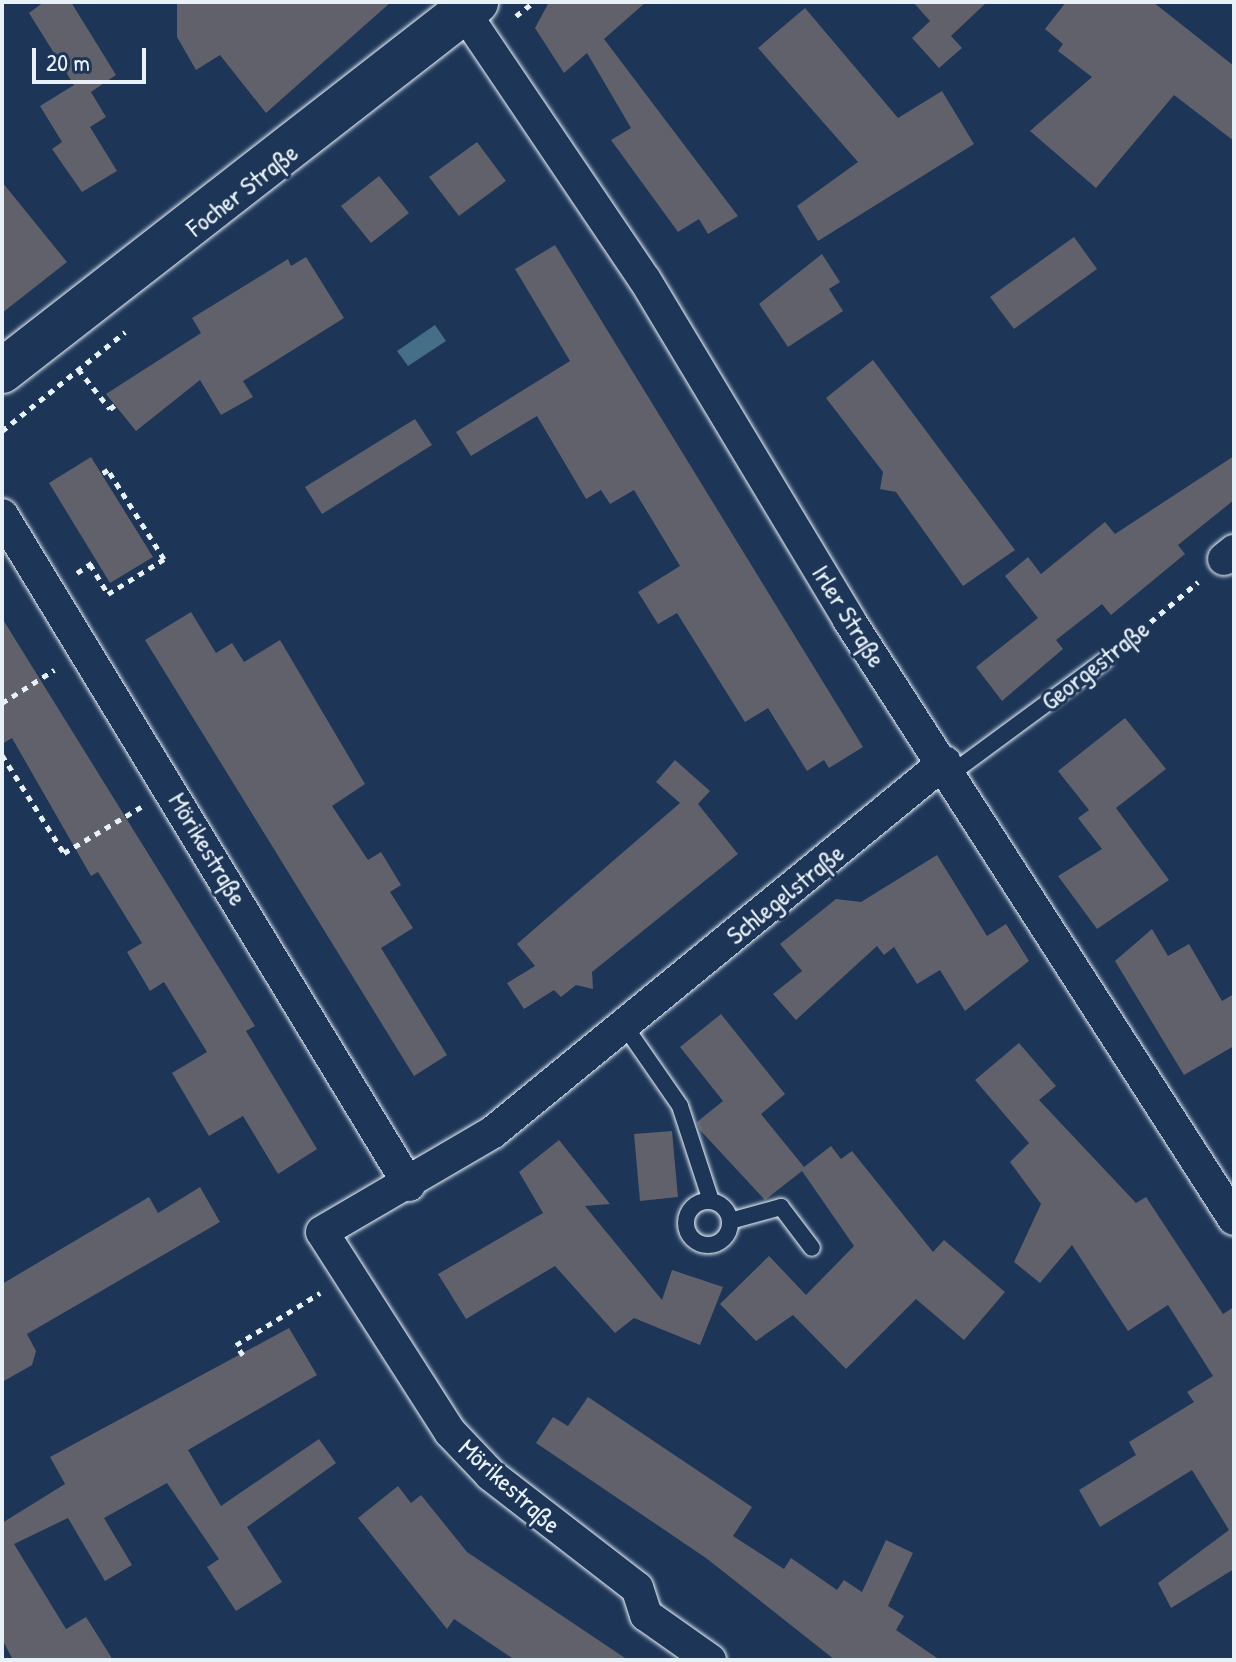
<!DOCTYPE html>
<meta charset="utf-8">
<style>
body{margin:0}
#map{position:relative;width:1236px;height:1662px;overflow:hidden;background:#1d3557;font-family:"Patrick Hand",sans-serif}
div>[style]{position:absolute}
.water>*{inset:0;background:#446f87}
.building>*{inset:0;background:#60616a}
.path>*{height:5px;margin-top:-2.5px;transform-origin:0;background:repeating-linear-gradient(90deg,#e8f1f8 0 6px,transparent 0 12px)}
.roads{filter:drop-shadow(0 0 2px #e8f1f8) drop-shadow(0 0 2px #e8f1f8)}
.service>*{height:16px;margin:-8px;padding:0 8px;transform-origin:8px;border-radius:8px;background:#1d3557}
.service>.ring{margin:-8px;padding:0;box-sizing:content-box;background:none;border:16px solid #1d3557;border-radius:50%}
.minor>*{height:32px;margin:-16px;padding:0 16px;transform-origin:16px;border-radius:16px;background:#1d3557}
.secondary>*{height:44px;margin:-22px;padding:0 22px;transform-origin:22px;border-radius:22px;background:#1d3557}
span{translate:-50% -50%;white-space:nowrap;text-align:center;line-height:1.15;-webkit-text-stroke:6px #1d3557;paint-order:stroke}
.street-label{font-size:26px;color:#e8f1f8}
.frame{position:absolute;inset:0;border:4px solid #e8f1f8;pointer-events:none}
.scale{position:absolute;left:32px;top:48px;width:114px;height:36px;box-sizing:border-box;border:4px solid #e8f1f8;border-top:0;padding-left:10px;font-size:24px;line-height:28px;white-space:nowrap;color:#e8f1f8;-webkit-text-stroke:6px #1d3557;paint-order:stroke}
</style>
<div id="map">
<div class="water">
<i style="clip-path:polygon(435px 325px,446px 341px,408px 366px,397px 351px)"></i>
</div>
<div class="building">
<i style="clip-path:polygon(44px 2px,71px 2px,116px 75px,91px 92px,106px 117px,90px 127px,117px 171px,82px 192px,52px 149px,62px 142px,40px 106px,74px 85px,29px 13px)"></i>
<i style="clip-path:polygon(177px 2px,391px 2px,266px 113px,220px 55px,196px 70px,177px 37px)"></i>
<i style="clip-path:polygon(549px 2px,646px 2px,604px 39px,738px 216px,708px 234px,699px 219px,678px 232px,611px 140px,631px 128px,587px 53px,564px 73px,535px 28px)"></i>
<i style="clip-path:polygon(913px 2px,987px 2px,951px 36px,962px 48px,939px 68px,912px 38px,930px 21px)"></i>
<i style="clip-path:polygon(1066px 2px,1153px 2px,1234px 66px,1234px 141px,1174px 95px,1096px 188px,1030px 131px,1092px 77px,1058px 51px,1063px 44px,1045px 29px)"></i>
<i style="clip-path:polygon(805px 8px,898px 118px,942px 91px,974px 144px,818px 241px,797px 206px,858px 162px,758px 48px)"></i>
<i style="clip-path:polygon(477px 142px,506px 181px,459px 216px,429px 177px)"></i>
<i style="clip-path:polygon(379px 176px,409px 213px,371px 243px,341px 206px)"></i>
<i style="clip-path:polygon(2px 182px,67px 262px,2px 313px)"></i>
<i style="clip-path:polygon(1074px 237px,1097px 269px,1014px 329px,990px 297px)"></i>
<i style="clip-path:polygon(555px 245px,863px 747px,829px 768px,824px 760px,807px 771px,768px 708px,745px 722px,677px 613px,658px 624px,638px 592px,680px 566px,634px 490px,610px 504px,601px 490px,586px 499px,537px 416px,471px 456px,456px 432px,570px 361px,515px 269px)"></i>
<i style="clip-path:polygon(822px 254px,840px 282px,829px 289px,843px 311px,788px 347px,759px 304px)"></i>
<i style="clip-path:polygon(306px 257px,344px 318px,243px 381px,253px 397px,221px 415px,200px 380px,136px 431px,106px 394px,201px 333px,192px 318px,288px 259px,291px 266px)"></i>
<i style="clip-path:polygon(873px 360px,1015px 550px,963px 586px,896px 492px,880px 489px,883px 472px,826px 398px)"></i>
<i style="clip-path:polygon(415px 419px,432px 445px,322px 514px,305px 487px)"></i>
<i style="clip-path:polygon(1234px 456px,1234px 500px,1178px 545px,1185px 554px,1111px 615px,1102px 604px,1056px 640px,1063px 649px,1002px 701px,976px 667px,1038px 618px,1005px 576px,1028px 557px,1041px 574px,1105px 522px,1115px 534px)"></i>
<i style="clip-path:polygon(91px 457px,153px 557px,110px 583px,49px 483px)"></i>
<i style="clip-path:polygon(191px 612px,216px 653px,232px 643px,244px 662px,280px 640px,365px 784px,332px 806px,368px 860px,381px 852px,401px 885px,390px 892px,413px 928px,381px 948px,447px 1055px,414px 1076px,145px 640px)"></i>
<i style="clip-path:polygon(2px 618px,255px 1026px,246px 1031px,317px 1149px,278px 1174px,243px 1116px,209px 1136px,172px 1073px,207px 1052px,164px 982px,150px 991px,127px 952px,142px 943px,98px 872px,91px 876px,12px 738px,2px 744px)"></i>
<i style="clip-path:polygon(1125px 718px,1166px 769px,1116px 808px,1169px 880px,1097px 929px,1058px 876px,1102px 849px,1078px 818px,1089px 810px,1058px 771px)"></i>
<i style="clip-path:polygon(675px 760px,710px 791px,698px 804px,738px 854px,592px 972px,593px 989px,576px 985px,561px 997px,554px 990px,524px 1009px,507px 983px,535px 966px,517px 944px,680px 803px,656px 782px)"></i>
<i style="clip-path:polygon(937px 855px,987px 936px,1006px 924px,1029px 961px,965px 1011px,940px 970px,917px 984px,894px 947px,884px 955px,877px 946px,796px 1020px,773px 994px,802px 971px,780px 944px,836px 899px,861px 902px)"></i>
<i style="clip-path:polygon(1152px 929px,1168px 956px,1189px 944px,1222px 1001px,1234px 994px,1234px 1046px,1184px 1075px,1115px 961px)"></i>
<i style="clip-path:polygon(721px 1014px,785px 1094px,761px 1114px,804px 1167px,831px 1146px,841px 1159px,852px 1151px,933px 1252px,944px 1240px,1005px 1292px,964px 1340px,916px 1299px,846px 1369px,793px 1315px,756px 1341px,720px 1304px,769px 1256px,806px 1295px,854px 1246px,802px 1171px,765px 1200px,700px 1130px,697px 1122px,723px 1101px,680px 1047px)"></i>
<i style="clip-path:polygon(1019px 1043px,1056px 1086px,1039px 1100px,1136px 1203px,1146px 1197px,1223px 1314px,1234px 1307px,1234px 1569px,1171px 1608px,1158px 1583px,1229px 1530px,1192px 1470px,1100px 1527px,1079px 1490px,1136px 1455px,1129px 1442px,1194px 1402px,1187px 1392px,1213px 1376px,1168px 1305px,1128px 1331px,1072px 1245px,1040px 1283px,1014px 1262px,1041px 1204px,1010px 1162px,1029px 1143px,975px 1080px)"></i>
<i style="clip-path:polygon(672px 1131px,678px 1197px,640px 1201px,634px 1134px)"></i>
<i style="clip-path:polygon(559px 1140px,610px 1204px,585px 1206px,662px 1300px,672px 1270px,723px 1287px,700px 1345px,634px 1318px,615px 1333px,555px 1266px,466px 1319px,438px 1274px,543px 1213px,519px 1172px)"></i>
<i style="clip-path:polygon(200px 1187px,220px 1222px,27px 1334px,36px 1351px,32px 1365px,2px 1382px,2px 1284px,149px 1197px,158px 1213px)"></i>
<i style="clip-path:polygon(289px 1328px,317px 1375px,188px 1450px,221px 1506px,319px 1439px,336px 1463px,247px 1527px,282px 1582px,236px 1611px,207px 1567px,219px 1559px,167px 1483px,104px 1518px,132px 1565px,105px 1581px,68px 1518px,14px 1544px,66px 1629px,86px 1617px,113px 1660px,13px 1660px,2px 1639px,2px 1523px,65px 1484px,50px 1457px)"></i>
<i style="clip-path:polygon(588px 1397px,752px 1507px,733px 1536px,784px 1569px,791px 1558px,837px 1590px,844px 1580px,862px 1592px,886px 1540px,913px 1553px,888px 1606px,904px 1616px,896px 1630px,940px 1660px,835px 1660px,706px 1558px,536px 1443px,553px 1417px,568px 1426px)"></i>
<i style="clip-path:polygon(398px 1486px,411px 1503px,421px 1495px,467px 1552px,628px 1660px,515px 1660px,454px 1619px,447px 1629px,358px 1518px)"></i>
</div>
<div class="path">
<i style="left:516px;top:16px;width:23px;rotate:-38deg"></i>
<i style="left:78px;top:369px;width:51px;rotate:51.3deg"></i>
<i style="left:110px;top:409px;width:6px;rotate:-39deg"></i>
<i style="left:2px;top:431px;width:158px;rotate:-38.8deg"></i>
<i style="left:90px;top:564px;width:35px;rotate:59deg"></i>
<i style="left:108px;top:594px;width:66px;rotate:-32deg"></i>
<i style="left:164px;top:559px;width:105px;rotate:-122.2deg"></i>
<i style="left:108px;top:470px;width:8px;rotate:150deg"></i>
<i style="left:77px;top:573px;width:23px;rotate:-34deg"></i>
<i style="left:1123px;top:645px;width:98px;rotate:-40deg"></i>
<i style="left:2px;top:703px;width:62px;rotate:-32.4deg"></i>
<i style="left:2px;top:755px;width:116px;rotate:57.7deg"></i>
<i style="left:64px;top:853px;width:90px;rotate:-30.9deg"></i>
<i style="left:243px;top:1355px;width:12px;rotate:-125deg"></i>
<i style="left:236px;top:1345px;width:99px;rotate:-31.8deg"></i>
</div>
<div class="roads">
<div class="service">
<i style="left:952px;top:773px;width:189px;rotate:-36.4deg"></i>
<i style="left:624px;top:1025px;width:98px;rotate:55.3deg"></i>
<i style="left:680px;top:1106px;width:100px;rotate:71.9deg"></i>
<i class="ring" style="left:686px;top:1201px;width:28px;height:28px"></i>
<i style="left:730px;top:1221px;width:53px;rotate:-15.4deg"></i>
<i style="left:781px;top:1207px;width:51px;rotate:52.9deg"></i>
</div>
<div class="minor">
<i style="left:464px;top:12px;width:323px;rotate:56deg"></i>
<i style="left:645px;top:280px;width:397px;rotate:59deg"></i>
<i style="left:849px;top:620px;width:712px;rotate:57.27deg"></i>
<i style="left:2px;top:515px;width:784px;rotate:58.72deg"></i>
<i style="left:1224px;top:559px;width:13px;rotate:-39deg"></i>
<i style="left:710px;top:1660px;width:78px;rotate:-144.9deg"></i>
<i style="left:646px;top:1615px;width:28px;rotate:-108deg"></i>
<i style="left:637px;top:1588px;width:185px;rotate:-142.3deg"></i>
<i style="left:491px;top:1475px;width:59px;rotate:-133.6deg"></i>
<i style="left:450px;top:1432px;width:237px;rotate:-122.6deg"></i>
<i style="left:322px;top:1232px;width:198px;rotate:-30.3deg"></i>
<i style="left:493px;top:1132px;width:584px;rotate:-39.3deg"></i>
</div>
<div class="secondary">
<i style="left:2px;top:371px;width:601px;rotate:-37.9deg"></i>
</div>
</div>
<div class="street-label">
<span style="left:242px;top:190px;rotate:-38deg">Focher Straße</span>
<span style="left:849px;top:616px;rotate:58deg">Irler Straße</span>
<span style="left:1095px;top:665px;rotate:-38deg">Georgestraße</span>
<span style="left:208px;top:849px;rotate:59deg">Mörikestraße</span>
<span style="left:785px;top:894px;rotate:-39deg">Schlegelstraße</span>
<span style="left:510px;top:1486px;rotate:42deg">Mörikestraße</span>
</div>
<div class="frame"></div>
<div class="scale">20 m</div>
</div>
